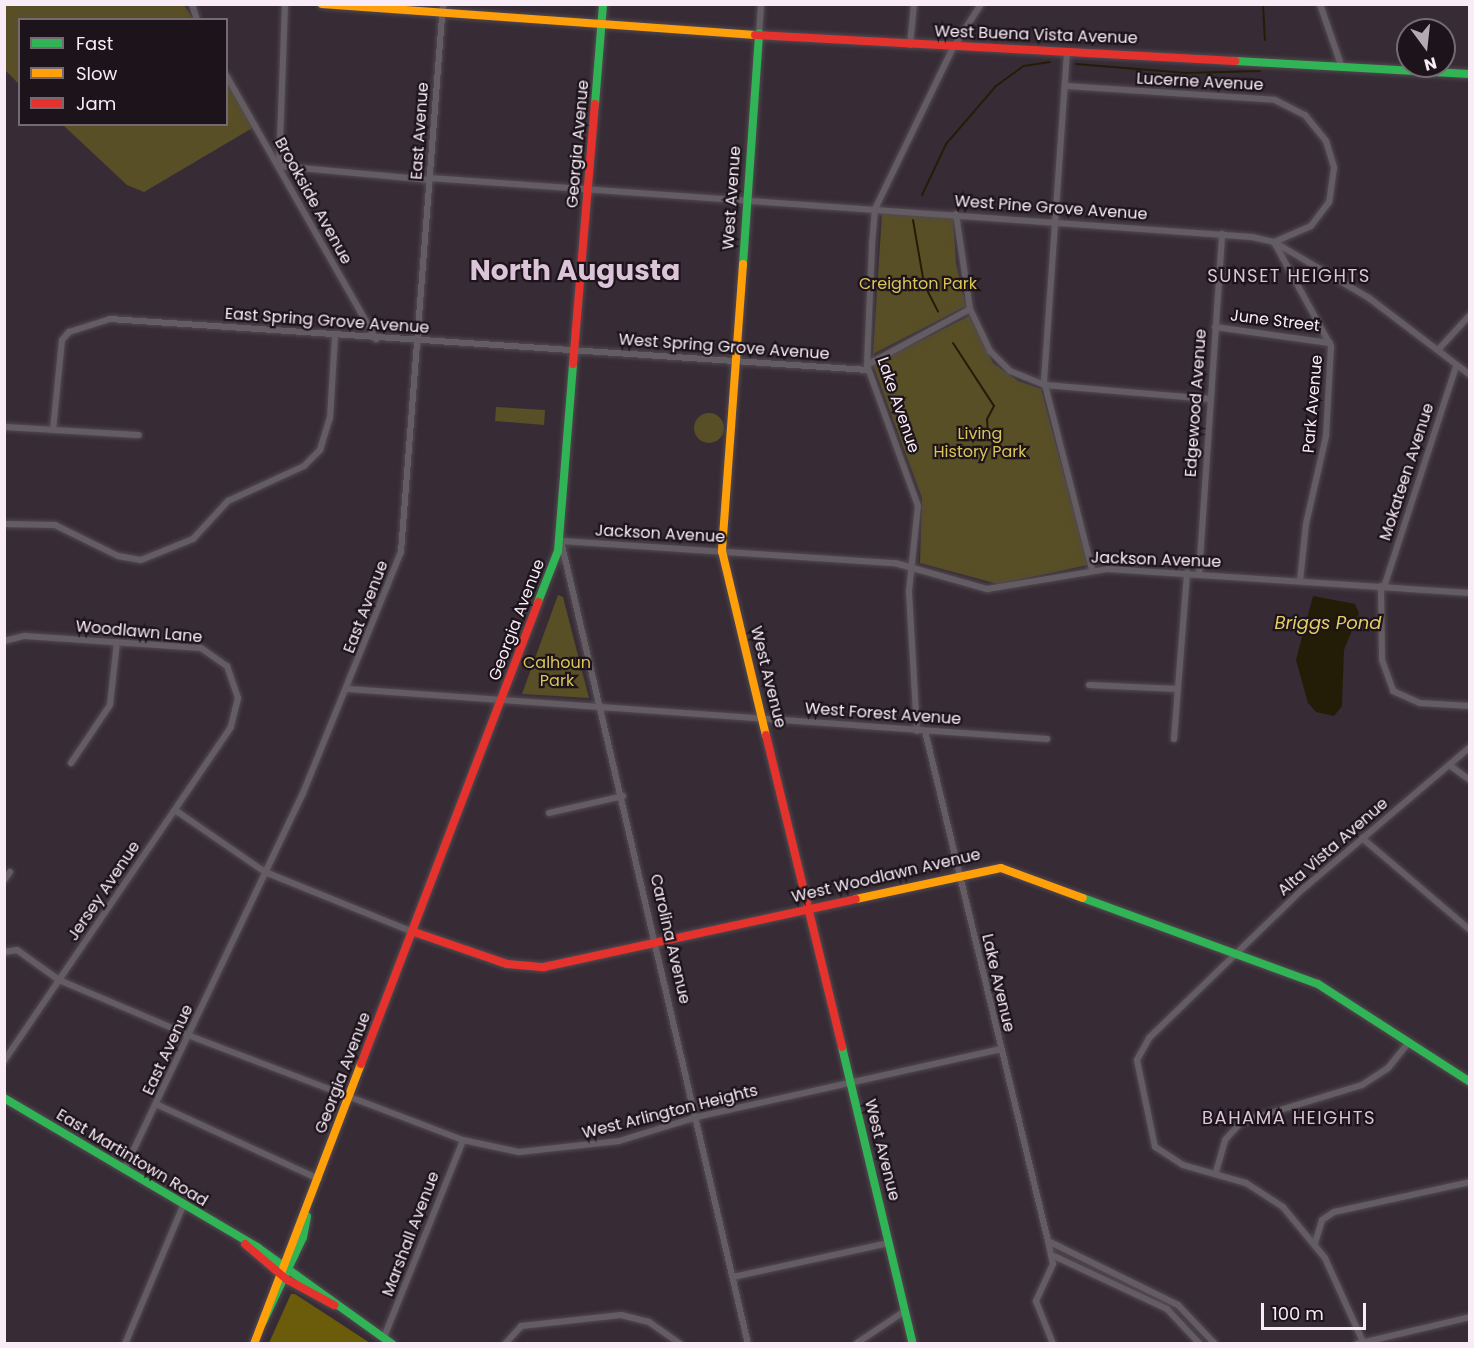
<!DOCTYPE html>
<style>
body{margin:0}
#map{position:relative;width:1474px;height:1348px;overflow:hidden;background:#372c35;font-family:Poppins,sans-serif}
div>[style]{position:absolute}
.green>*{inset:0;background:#584f26}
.round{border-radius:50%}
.forest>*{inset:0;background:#6b5c0b}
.water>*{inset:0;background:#231d08}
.stream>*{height:2px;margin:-1px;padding:0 1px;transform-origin:1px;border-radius:1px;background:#231d08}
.roads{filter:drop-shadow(0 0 2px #524951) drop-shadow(0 0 2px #524951)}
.street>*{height:6px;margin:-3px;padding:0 3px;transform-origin:3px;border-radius:3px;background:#645c63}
.fast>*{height:8px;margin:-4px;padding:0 4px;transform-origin:4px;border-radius:4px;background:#30b455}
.slow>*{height:8px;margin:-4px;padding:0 4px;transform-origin:4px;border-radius:4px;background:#ff9f0a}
.jam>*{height:8px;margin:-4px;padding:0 4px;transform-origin:4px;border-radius:4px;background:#e5322d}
span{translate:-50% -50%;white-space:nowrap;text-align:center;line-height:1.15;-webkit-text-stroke:4.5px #1d141b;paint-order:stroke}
.street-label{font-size:16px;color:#f9ecf7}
.park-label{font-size:16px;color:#dbc557}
.neighbourhood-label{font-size:18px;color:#dbc3d8;letter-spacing:1.5px}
.water-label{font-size:18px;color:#e4ce61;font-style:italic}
.town-label{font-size:28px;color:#dbc3d8;font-weight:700}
.frame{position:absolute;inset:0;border:6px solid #f9ecf7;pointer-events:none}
.legend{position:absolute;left:18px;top:18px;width:210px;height:108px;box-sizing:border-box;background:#1d141b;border:2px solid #756a73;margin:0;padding:8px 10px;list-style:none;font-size:18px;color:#f9ecf7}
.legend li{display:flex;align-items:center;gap:12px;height:30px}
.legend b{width:30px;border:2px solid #756a73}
.north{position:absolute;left:1396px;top:18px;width:60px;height:60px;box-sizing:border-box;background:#1d141b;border:2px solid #756a73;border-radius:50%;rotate:165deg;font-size:16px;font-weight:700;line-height:24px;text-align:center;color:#f9ecf7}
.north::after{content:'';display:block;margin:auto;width:21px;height:27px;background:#b5a9b3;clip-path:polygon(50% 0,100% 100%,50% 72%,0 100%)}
.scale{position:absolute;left:1261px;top:1303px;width:105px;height:27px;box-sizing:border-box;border:3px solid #f9ecf7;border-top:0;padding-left:8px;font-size:18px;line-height:21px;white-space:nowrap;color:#f9ecf7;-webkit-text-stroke:4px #1d141b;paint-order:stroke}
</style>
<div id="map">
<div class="green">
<i style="clip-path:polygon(4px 5px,184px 5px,193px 19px,20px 20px,19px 84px,5px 70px)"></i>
<i style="clip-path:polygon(227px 79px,254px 127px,144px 192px,127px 185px,63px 125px,226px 124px)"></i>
<i style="clip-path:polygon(882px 213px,953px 217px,956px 263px,966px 306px,873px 354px)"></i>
<i style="clip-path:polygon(969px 316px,993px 363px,1018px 381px,1041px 389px,1088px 565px,998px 584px,920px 563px,922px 498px,873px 365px)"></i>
<i style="clip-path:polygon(496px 407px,545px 410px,544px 425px,495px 421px)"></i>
<i class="round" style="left:694px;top:413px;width:30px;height:30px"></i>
<i style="clip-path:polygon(558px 595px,563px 597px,589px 698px,522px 694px)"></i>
</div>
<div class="forest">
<i style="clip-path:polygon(291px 1294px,295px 1294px,370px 1343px,269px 1343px)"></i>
</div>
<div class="water">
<i style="clip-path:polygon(1313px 596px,1355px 604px,1359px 613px,1344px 650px,1342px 706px,1334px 716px,1316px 712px,1308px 703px,1296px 660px)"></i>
</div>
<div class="stream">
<i style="left:1263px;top:4px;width:36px;rotate:87deg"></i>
<i style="left:1076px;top:64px;width:111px;rotate:4.6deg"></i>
<i style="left:1187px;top:73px;width:73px;rotate:-1.6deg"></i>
<i style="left:922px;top:195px;width:56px;rotate:-64.8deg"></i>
<i style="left:946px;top:144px;width:77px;rotate:-49.2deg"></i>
<i style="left:996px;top:86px;width:34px;rotate:-36deg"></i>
<i style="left:1024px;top:66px;width:26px;rotate:-9deg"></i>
<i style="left:913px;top:220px;width:65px;rotate:80.2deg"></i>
<i style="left:924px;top:284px;width:31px;rotate:63deg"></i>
<i style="left:953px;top:343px;width:75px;rotate:56.9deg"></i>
<i style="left:994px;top:406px;width:15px;rotate:118deg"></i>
<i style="left:987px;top:419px;width:15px;rotate:86deg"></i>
</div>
<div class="roads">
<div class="street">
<i style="left:192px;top:4px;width:17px;rotate:73deg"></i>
<i style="left:285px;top:4px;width:162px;rotate:92.1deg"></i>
<i style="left:279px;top:166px;width:152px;rotate:5.3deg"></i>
<i style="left:1320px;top:4px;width:65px;rotate:71deg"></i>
<i style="left:759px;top:34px;width:30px;rotate:-86deg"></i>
<i style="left:910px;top:45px;width:41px;rotate:-84.4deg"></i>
<i style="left:1067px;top:52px;width:330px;rotate:94deg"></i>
<i style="left:1044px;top:381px;width:194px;rotate:75.7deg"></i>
<i style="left:226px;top:75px;width:304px;rotate:60.4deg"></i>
<i style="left:1066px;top:86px;width:209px;rotate:3.8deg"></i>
<i style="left:1275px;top:100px;width:34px;rotate:27deg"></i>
<i style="left:1305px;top:115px;width:33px;rotate:51deg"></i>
<i style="left:1326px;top:141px;width:28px;rotate:73deg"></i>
<i style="left:1334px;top:168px;width:34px;rotate:98deg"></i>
<i style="left:1329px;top:202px;width:30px;rotate:127deg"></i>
<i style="left:1311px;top:226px;width:40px;rotate:156.6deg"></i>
<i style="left:1274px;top:242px;width:119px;rotate:61.3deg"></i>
<i style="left:1331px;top:346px;width:90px;rotate:93.2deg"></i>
<i style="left:1326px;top:436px;width:90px;rotate:102.8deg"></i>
<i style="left:1306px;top:524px;width:57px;rotate:96deg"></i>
<i style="left:430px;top:178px;width:824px;rotate:4.11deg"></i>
<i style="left:1252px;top:237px;width:23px;rotate:13deg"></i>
<i style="left:1274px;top:242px;width:110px;rotate:30.5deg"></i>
<i style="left:1369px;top:298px;width:127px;rotate:37.3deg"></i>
<i style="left:956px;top:214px;width:96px;rotate:81.6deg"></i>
<i style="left:970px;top:309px;width:47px;rotate:64.5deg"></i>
<i style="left:990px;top:351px;width:28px;rotate:45deg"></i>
<i style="left:1010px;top:371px;width:38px;rotate:22deg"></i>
<i style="left:1045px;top:385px;width:165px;rotate:4.9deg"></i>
<i style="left:1215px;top:327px;width:116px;rotate:7.9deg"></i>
<i style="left:1438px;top:350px;width:47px;rotate:-47.6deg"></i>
<i style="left:867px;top:365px;width:117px;rotate:-28.5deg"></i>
<i style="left:4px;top:427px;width:135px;rotate:3.4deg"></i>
<i style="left:53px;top:430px;width:90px;rotate:-84.3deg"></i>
<i style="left:62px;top:340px;width:11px;rotate:-49deg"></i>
<i style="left:69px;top:332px;width:43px;rotate:-17.6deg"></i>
<i style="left:110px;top:319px;width:760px;rotate:3.85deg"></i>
<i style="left:4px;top:524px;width:51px;rotate:1.1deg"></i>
<i style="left:55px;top:525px;width:70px;rotate:26.2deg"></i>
<i style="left:118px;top:556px;width:23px;rotate:10deg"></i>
<i style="left:141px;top:560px;width:56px;rotate:-22deg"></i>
<i style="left:193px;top:539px;width:52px;rotate:-47.4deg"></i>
<i style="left:228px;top:501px;width:84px;rotate:-24.7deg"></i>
<i style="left:304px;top:466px;width:23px;rotate:-45deg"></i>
<i style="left:320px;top:450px;width:34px;rotate:-73deg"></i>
<i style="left:330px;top:418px;width:82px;rotate:-86.5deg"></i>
<i style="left:1199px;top:574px;width:341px;rotate:-86.1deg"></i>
<i style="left:1381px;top:586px;width:74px;rotate:89.2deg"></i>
<i style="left:1382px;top:660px;width:33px;rotate:70deg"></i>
<i style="left:1393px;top:691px;width:30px;rotate:24deg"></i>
<i style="left:1420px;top:703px;width:50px;rotate:3.4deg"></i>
<i style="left:1384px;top:587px;width:231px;rotate:-71.9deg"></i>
<i style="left:4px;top:641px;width:21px;rotate:-14deg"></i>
<i style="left:24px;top:636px;width:177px;rotate:3.9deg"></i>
<i style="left:201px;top:648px;width:32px;rotate:35deg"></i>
<i style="left:227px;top:666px;width:34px;rotate:71deg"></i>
<i style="left:238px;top:698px;width:30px;rotate:104deg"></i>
<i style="left:231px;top:727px;width:404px;rotate:124.2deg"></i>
<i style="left:1089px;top:685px;width:88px;rotate:2.6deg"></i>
<i style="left:348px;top:689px;width:701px;rotate:4.09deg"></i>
<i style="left:917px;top:731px;width:140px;rotate:-93.3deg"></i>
<i style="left:909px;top:591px;width:85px;rotate:-84deg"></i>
<i style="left:918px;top:506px;width:150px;rotate:-109.9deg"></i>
<i style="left:867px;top:365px;width:121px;rotate:-87.6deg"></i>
<i style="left:872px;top:244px;width:35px;rotate:-85deg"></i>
<i style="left:875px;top:209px;width:179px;rotate:-64.2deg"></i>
<i style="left:953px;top:48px;width:52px;rotate:-57.5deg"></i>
<i style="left:925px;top:731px;width:525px;rotate:76.44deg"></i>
<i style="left:1048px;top:1241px;width:145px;rotate:26.2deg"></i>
<i style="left:1178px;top:1305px;width:54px;rotate:46.5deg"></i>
<i style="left:1174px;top:739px;width:167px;rotate:-85.5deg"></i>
<i style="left:71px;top:763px;width:70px;rotate:-56.1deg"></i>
<i style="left:110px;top:705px;width:63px;rotate:-83.7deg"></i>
<i style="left:1452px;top:767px;width:22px;rotate:36deg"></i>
<i style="left:175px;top:810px;width:109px;rotate:34.6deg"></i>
<i style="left:265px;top:872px;width:160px;rotate:22.1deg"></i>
<i style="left:549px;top:813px;width:76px;rotate:-12.9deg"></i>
<i style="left:1362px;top:838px;width:142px;rotate:40.4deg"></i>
<i style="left:4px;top:880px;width:10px;rotate:-53deg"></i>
<i style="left:4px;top:952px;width:13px;rotate:-9deg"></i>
<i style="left:17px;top:950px;width:52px;rotate:35.5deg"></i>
<i style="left:59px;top:980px;width:151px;rotate:23deg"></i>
<i style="left:198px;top:1039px;width:284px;rotate:20.9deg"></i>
<i style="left:463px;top:1140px;width:57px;rotate:12.1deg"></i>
<i style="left:519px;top:1152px;width:101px;rotate:-6.3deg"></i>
<i style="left:619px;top:1141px;width:82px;rotate:-17.1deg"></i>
<i style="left:697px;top:1117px;width:311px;rotate:-12.6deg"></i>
<i style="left:158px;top:1105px;width:177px;rotate:24.7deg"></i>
<i style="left:124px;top:1170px;width:417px;rotate:-64.6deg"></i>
<i style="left:303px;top:793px;width:260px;rotate:-67.9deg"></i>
<i style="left:401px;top:552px;width:550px;rotate:-85.62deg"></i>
<i style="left:1216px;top:1172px;width:33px;rotate:-74deg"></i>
<i style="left:1225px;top:1140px;width:24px;rotate:-48deg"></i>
<i style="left:1241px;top:1122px;width:127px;rotate:-17deg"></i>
<i style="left:1362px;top:1085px;width:31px;rotate:-33deg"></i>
<i style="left:1388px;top:1068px;width:32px;rotate:-51deg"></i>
<i style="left:1048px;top:1241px;width:24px;rotate:78deg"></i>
<i style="left:1053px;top:1264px;width:41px;rotate:114.7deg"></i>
<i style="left:1036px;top:1301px;width:46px;rotate:68.4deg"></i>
<i style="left:1315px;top:1243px;width:24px;rotate:-73deg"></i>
<i style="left:1322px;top:1220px;width:14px;rotate:-34deg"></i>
<i style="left:1334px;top:1212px;width:139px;rotate:-12.4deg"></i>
<i style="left:1054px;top:1256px;width:125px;rotate:25.1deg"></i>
<i style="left:1167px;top:1309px;width:48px;rotate:46.7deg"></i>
<i style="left:733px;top:1277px;width:160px;rotate:-12.3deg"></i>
<i style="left:384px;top:1337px;width:212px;rotate:-68.1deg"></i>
<i style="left:857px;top:1343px;width:58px;rotate:-33.7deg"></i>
<i style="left:125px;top:1344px;width:150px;rotate:-67.2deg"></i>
<i style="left:505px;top:1344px;width:24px;rotate:-48deg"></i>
<i style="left:521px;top:1326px;width:101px;rotate:-6.3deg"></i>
<i style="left:621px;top:1315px;width:29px;rotate:14deg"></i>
<i style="left:649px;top:1322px;width:39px;rotate:35deg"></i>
<i style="left:748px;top:1344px;width:824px;rotate:-103.11deg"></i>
<i style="left:561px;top:541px;width:335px;rotate:3.8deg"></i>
<i style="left:895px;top:563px;width:96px;rotate:15.8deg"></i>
<i style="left:987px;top:589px;width:123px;rotate:-9.4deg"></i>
<i style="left:1108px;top:569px;width:363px;rotate:3.8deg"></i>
<i style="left:1357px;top:1344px;width:116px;rotate:-13.4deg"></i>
<i style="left:1364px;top:1344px;width:94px;rotate:-114.4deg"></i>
<i style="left:1325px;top:1258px;width:66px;rotate:-129.5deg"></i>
<i style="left:1283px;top:1207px;width:44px;rotate:-147deg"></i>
<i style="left:1246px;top:1183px;width:66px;rotate:-164.1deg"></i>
<i style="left:1183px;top:1165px;width:33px;rotate:-147deg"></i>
<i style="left:1155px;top:1147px;width:89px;rotate:-101.7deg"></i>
<i style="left:1137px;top:1060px;width:25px;rotate:-61deg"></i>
<i style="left:1149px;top:1038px;width:216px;rotate:-44.1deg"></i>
<i style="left:1304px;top:888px;width:218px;rotate:-40.3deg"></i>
</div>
<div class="fast">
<i style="left:1235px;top:61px;width:235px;rotate:3.2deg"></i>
<i style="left:595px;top:104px;width:100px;rotate:-85.4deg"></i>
<i style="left:743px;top:264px;width:231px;rotate:-86deg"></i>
<i style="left:538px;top:602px;width:55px;rotate:-68.6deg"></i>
<i style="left:558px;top:551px;width:188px;rotate:-85.4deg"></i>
<i style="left:1083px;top:898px;width:250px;rotate:20.1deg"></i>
<i style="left:1318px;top:984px;width:181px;rotate:32.8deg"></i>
<i style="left:842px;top:1047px;width:305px;rotate:76.6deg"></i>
<i style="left:4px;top:1098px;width:294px;rotate:30.5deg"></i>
<i style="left:257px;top:1247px;width:166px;rotate:35.7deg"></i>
<i style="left:263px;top:1322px;width:94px;rotate:-64.8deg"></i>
<i style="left:303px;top:1237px;width:21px;rotate:-79deg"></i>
</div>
<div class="slow">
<i style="left:322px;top:4px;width:434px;rotate:4.1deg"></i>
<i style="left:743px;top:264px;width:288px;rotate:94.2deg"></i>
<i style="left:722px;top:551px;width:189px;rotate:76.6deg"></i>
<i style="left:856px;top:899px;width:148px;rotate:-12.1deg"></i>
<i style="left:1001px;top:868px;width:87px;rotate:20.1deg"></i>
<i style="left:254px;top:1344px;width:300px;rotate:-69.1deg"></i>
</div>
<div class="jam">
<i style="left:755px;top:35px;width:481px;rotate:3.1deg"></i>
<i style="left:573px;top:364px;width:261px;rotate:-85.2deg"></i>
<i style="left:766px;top:735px;width:321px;rotate:76.3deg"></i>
<i style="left:414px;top:932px;width:98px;rotate:19deg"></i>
<i style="left:507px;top:964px;width:37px;rotate:5deg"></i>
<i style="left:544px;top:967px;width:319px;rotate:-12.3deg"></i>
<i style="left:361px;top:1064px;width:495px;rotate:-69deg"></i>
<i style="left:245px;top:1244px;width:54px;rotate:40.5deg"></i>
<i style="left:286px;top:1279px;width:55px;rotate:28.4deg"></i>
</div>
</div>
<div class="street-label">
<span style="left:1036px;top:35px;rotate:2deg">West Buena Vista Avenue</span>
<span style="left:1200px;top:82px;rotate:3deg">Lucerne Avenue</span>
<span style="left:420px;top:131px;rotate:-86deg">East Avenue</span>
<span style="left:578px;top:144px;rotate:-85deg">Georgia Avenue</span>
<span style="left:732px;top:198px;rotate:-86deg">West Avenue</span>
<span style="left:313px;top:201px;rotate:61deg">Brookside Avenue</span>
<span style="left:1051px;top:208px;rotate:4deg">West Pine Grove Avenue</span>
<span style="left:327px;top:321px;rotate:4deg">East Spring Grove Avenue</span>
<span style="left:1275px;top:321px;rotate:7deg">June Street</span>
<span style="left:724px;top:347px;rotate:4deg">West Spring Grove Avenue</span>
<span style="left:1196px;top:403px;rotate:-86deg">Edgewood Avenue</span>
<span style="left:1313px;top:404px;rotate:-85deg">Park Avenue</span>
<span style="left:898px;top:405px;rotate:71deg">Lake Avenue</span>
<span style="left:1407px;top:472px;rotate:-72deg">Mokateen Avenue</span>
<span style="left:660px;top:534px;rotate:3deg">Jackson Avenue</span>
<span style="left:1156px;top:560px;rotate:2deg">Jackson Avenue</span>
<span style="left:366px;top:607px;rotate:-69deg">East Avenue</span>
<span style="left:517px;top:620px;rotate:-69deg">Georgia Avenue</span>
<span style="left:139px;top:632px;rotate:5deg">Woodlawn Lane</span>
<span style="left:768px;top:677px;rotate:76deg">West Avenue</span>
<span style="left:883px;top:714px;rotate:4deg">West Forest Avenue</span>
<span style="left:1333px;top:847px;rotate:-41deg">Alta Vista Avenue</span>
<span style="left:886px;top:876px;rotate:-13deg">West Woodlawn Avenue</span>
<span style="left:104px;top:891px;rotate:-56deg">Jersey Avenue</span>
<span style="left:670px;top:939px;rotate:77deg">Carolina Avenue</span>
<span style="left:998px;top:983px;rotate:77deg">Lake Avenue</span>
<span style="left:168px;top:1050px;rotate:-65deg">East Avenue</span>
<span style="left:343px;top:1073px;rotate:-69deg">Georgia Avenue</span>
<span style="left:670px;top:1112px;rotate:-14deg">West Arlington Heights</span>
<span style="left:882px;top:1150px;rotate:76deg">West Avenue</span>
<span style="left:132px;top:1158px;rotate:31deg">East Martintown Road</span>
<span style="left:411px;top:1234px;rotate:-69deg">Marshall Avenue</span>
</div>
<div class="park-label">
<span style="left:918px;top:284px">Creighton Park</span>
<span style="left:980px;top:443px">Living<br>History Park</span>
<span style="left:557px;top:672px">Calhoun<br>Park</span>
</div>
<div class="neighbourhood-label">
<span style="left:1289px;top:276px">SUNSET HEIGHTS</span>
<span style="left:1289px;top:1118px">BAHAMA HEIGHTS</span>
</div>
<div class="water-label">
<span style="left:1328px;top:623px">Briggs Pond</span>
</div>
<div class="town-label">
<span style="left:575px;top:271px">North Augusta</span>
</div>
<div class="frame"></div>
<ul class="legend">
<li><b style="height:8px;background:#30b455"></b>Fast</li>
<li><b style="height:8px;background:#ff9f0a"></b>Slow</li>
<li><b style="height:8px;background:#e5322d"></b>Jam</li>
</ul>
<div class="north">N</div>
<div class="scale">100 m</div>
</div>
